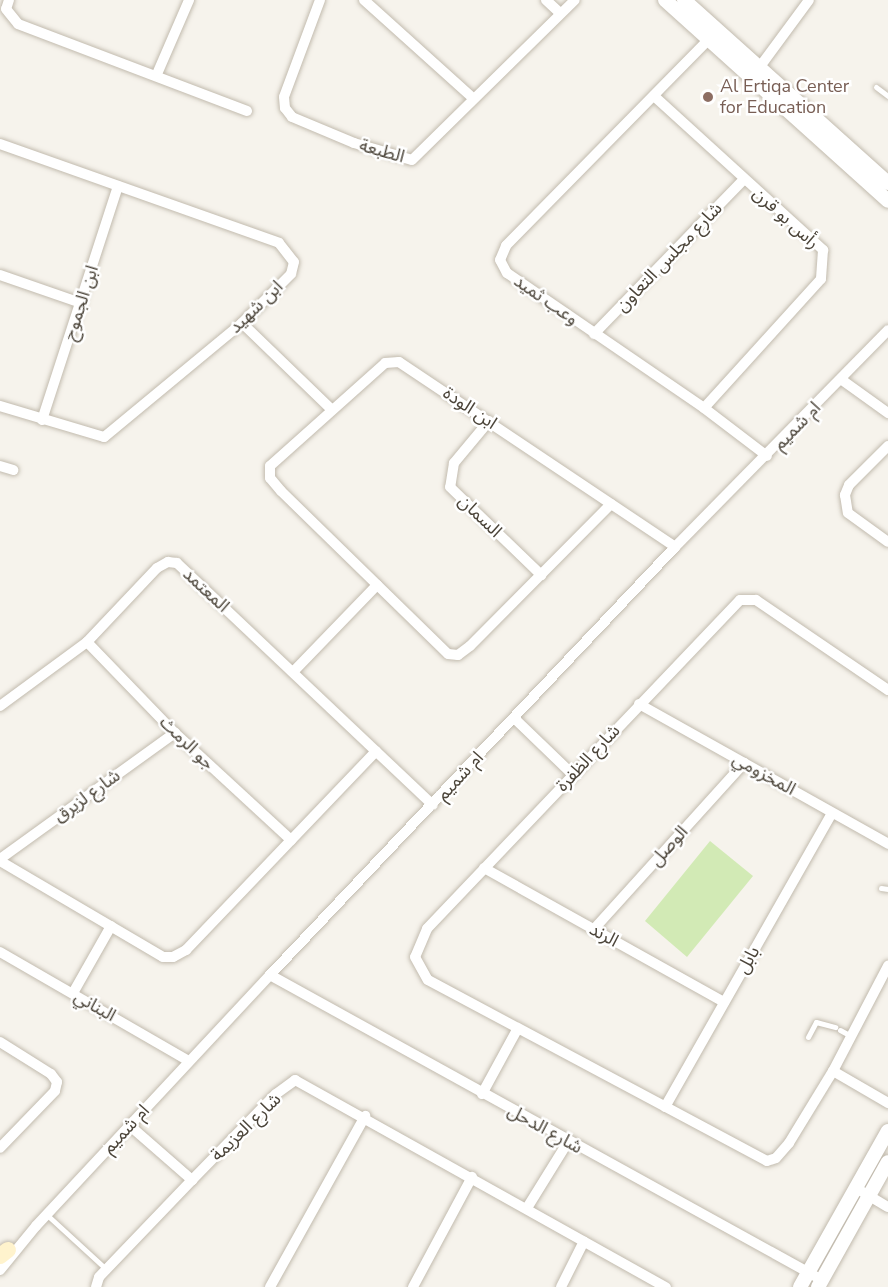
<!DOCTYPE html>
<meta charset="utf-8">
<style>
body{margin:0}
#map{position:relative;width:888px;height:1287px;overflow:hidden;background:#f6f3ec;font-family:"Nunito Sans","Noto Sans Arabic",sans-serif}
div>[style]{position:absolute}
.green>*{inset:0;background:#d2eab5}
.roads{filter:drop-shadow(0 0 2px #c2bbae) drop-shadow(0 0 2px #c2bbae)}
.service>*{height:5px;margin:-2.5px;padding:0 2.5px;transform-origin:2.5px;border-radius:2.5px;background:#fff}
.minor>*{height:10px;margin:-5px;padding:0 5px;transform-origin:5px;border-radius:5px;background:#fff}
.tertiary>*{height:14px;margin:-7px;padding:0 7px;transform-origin:7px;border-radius:7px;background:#fff}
.secondary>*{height:16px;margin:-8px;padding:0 8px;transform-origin:8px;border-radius:8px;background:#fff3cd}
.dots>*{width:16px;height:16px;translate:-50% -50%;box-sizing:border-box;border:3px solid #fff;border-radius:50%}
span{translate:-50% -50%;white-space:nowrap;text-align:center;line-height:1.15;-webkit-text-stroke:5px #fff;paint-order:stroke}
.education-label{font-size:18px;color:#785e54}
.left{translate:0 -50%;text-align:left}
.street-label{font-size:18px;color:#4b4439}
</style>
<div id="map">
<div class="green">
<i style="clip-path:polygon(710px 841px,753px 876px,687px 957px,645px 921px)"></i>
</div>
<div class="roads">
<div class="service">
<i style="left:876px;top:87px;width:15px;rotate:37deg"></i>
<i style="left:881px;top:888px;width:7px;rotate:8deg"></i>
<i style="left:840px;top:1030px;width:13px;rotate:29deg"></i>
<i style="left:808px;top:1037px;width:17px;rotate:-62deg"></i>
<i style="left:816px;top:1022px;width:20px;rotate:15deg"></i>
<i style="left:46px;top:1214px;width:81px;rotate:42.5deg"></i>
</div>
<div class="minor">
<i style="left:9px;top:0;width:9px;rotate:108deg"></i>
<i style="left:6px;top:9px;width:19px;rotate:51deg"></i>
<i style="left:18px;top:24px;width:245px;rotate:20.8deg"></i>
<i style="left:320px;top:0;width:103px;rotate:110.4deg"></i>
<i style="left:284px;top:97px;width:11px;rotate:85deg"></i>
<i style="left:285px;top:108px;width:11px;rotate:52deg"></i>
<i style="left:292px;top:117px;width:67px;rotate:22.8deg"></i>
<i style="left:354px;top:143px;width:60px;rotate:16.3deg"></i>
<i style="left:412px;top:160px;width:228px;rotate:-44.5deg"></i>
<i style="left:364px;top:0;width:147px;rotate:42deg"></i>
<i style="left:546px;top:0;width:18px;rotate:43deg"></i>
<i style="left:714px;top:34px;width:297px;rotate:134.5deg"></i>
<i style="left:506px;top:246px;width:15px;rotate:113deg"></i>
<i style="left:500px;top:260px;width:15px;rotate:62deg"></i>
<i style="left:507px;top:273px;width:239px;rotate:34.4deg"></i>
<i style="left:704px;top:408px;width:79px;rotate:37.3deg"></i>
<i style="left:756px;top:72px;width:89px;rotate:-53.6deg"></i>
<i style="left:157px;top:74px;width:81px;rotate:-66.6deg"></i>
<i style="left:654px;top:96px;width:229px;rotate:42.3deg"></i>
<i style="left:823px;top:250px;width:29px;rotate:94deg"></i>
<i style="left:821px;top:279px;width:174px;rotate:132.2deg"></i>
<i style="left:0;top:144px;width:296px;rotate:19.5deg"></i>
<i style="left:279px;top:243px;width:24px;rotate:52deg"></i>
<i style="left:294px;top:262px;width:12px;rotate:104deg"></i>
<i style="left:291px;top:274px;width:69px;rotate:135deg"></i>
<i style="left:242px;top:323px;width:179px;rotate:140.4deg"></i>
<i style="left:104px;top:437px;width:109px;rotate:-163.4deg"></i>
<i style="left:0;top:275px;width:86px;rotate:19.1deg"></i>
<i style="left:242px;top:323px;width:125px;rotate:44deg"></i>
<i style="left:594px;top:334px;width:214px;rotate:-45.9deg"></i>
<i style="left:842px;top:380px;width:57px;rotate:35.7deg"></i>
<i style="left:42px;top:420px;width:246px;rotate:-72deg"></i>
<i style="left:489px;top:421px;width:55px;rotate:129.8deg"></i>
<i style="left:454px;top:463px;width:24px;rotate:99deg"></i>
<i style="left:450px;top:487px;width:127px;rotate:44deg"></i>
<i style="left:888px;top:446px;width:55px;rotate:135deg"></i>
<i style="left:849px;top:485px;width:11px;rotate:112deg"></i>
<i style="left:845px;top:495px;width:18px;rotate:81deg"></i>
<i style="left:848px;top:513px;width:49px;rotate:35.9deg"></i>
<i style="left:0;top:466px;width:14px;rotate:17deg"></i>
<i style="left:611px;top:504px;width:200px;rotate:134.8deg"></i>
<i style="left:470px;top:646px;width:15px;rotate:143deg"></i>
<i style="left:458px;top:655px;width:10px;rotate:-174deg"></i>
<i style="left:448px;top:654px;width:233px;rotate:-135.7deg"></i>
<i style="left:281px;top:491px;width:17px;rotate:-130deg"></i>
<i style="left:270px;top:478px;width:12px;rotate:-90deg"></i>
<i style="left:270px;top:466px;width:154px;rotate:-41.8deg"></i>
<i style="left:385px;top:363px;width:14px;rotate:-4deg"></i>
<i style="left:399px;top:362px;width:332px;rotate:33.8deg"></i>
<i style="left:87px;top:642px;width:127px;rotate:46deg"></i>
<i style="left:175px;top:733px;width:158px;rotate:42.7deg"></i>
<i style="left:293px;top:672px;width:121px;rotate:-46deg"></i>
<i style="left:888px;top:690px;width:160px;rotate:-145.7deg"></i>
<i style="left:756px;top:600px;width:16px;rotate:180deg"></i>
<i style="left:740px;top:600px;width:454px;rotate:133.6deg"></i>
<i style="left:427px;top:929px;width:30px;rotate:113deg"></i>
<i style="left:415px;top:957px;width:26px;rotate:61deg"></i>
<i style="left:428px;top:980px;width:384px;rotate:28.1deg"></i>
<i style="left:767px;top:1161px;width:9px;rotate:-18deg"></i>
<i style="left:776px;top:1158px;width:20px;rotate:-49deg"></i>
<i style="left:789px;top:1143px;width:84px;rotate:-58.6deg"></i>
<i style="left:833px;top:1071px;width:119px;rotate:-62.4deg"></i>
<i style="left:639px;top:704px;width:286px;rotate:29.3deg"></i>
<i style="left:0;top:706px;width:108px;rotate:-36.3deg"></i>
<i style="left:87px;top:642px;width:102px;rotate:-46.6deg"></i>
<i style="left:157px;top:568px;width:13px;rotate:-29deg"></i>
<i style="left:168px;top:562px;width:9px;rotate:6deg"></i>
<i style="left:177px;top:563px;width:352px;rotate:43.4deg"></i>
<i style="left:514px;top:718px;width:82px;rotate:44deg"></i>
<i style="left:0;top:859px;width:216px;rotate:-35.8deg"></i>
<i style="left:0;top:861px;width:189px;rotate:30.5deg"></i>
<i style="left:163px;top:957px;width:10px"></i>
<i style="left:173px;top:957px;width:15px;rotate:-28deg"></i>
<i style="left:186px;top:950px;width:275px;rotate:-46.3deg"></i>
<i style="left:484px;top:868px;width:275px;rotate:29.2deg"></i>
<i style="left:594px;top:929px;width:224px;rotate:-47.9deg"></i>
<i style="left:0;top:952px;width:218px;rotate:30deg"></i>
<i style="left:270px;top:975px;width:631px;rotate:28.92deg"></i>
<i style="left:73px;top:993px;width:77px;rotate:-60.4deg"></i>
<i style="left:0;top:1042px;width:60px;rotate:32.1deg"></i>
<i style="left:51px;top:1074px;width:10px;rotate:53deg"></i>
<i style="left:57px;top:1082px;width:9px;rotate:103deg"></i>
<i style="left:55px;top:1091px;width:79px;rotate:134deg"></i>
<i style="left:833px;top:1071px;width:64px;rotate:30.2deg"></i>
<i style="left:482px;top:1094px;width:75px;rotate:-61.4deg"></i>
<i style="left:665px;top:1107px;width:338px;rotate:-60.4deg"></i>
<i style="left:129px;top:1125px;width:84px;rotate:41.1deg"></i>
<i style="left:856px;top:1188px;width:37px;rotate:31deg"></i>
<i style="left:527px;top:1208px;width:78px;rotate:-58.2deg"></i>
<i style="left:0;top:1270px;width:57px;rotate:-50.7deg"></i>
<i style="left:36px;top:1226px;width:343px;rotate:-47deg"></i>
<i style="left:270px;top:975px;width:589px;rotate:-46.58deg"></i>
<i style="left:675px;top:547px;width:304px;rotate:-45.5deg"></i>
<i style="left:96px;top:1287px;width:10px;rotate:-73deg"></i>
<i style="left:99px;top:1277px;width:134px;rotate:-46.2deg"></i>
<i style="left:192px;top:1180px;width:120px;rotate:-45.7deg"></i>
<i style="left:276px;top:1094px;width:24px;rotate:-36deg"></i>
<i style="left:295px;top:1080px;width:425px;rotate:29.2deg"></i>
<i style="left:270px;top:1287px;width:196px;rotate:-60.9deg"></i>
<i style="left:413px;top:1287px;width:125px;rotate:-61.8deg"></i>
<i style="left:561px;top:1287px;width:51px;rotate:-63.4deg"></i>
</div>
<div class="tertiary">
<i style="left:665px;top:0;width:300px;rotate:42deg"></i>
<i style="left:684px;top:0;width:274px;rotate:41.9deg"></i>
<i style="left:800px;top:1287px;width:179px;rotate:-60.6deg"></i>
<i style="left:818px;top:1287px;width:143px;rotate:-60.8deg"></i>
</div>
<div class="secondary">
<i style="left:0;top:1256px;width:10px;rotate:-37deg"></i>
</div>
</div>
<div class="dots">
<i style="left:708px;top:97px;background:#8d6e63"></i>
</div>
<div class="education-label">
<span class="left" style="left:720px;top:97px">Al Ertiqa Center<br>for Education</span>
</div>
<div class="street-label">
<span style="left:382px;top:151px;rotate:16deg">الطبعة</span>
<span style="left:786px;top:218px;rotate:42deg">رأس بو قرن</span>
<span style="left:669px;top:257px;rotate:-46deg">شارع مجلس التعاون</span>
<span style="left:546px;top:300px;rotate:35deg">وعب ثميد</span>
<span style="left:81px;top:303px;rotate:-72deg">ابن الجموح</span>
<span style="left:256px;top:307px;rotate:-44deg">ابن شهيد</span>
<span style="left:470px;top:408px;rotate:34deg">ابن الودة</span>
<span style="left:797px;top:426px;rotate:-46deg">ام شميم</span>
<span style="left:480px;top:516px;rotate:44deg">السمان</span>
<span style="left:206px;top:590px;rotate:43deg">المعتمد</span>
<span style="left:187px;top:743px;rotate:44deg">جو الرمث</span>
<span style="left:588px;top:758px;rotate:-47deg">شارع الظفرة</span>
<span style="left:764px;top:774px;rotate:29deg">المخزومي</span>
<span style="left:460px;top:776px;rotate:-47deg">ام شميم</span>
<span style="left:87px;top:796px;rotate:-36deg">شارع لزيرق</span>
<span style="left:669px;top:846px;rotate:-48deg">الوصل</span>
<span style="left:604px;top:935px;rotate:29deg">الرند</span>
<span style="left:748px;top:960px;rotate:-60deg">بابل</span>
<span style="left:95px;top:1006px;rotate:30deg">البناني</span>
<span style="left:246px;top:1127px;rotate:-44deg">شارع العزيمة</span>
<span style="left:126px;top:1129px;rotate:-47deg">ام شميم</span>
<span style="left:545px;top:1129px;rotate:29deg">شارع الدحل</span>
</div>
</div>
